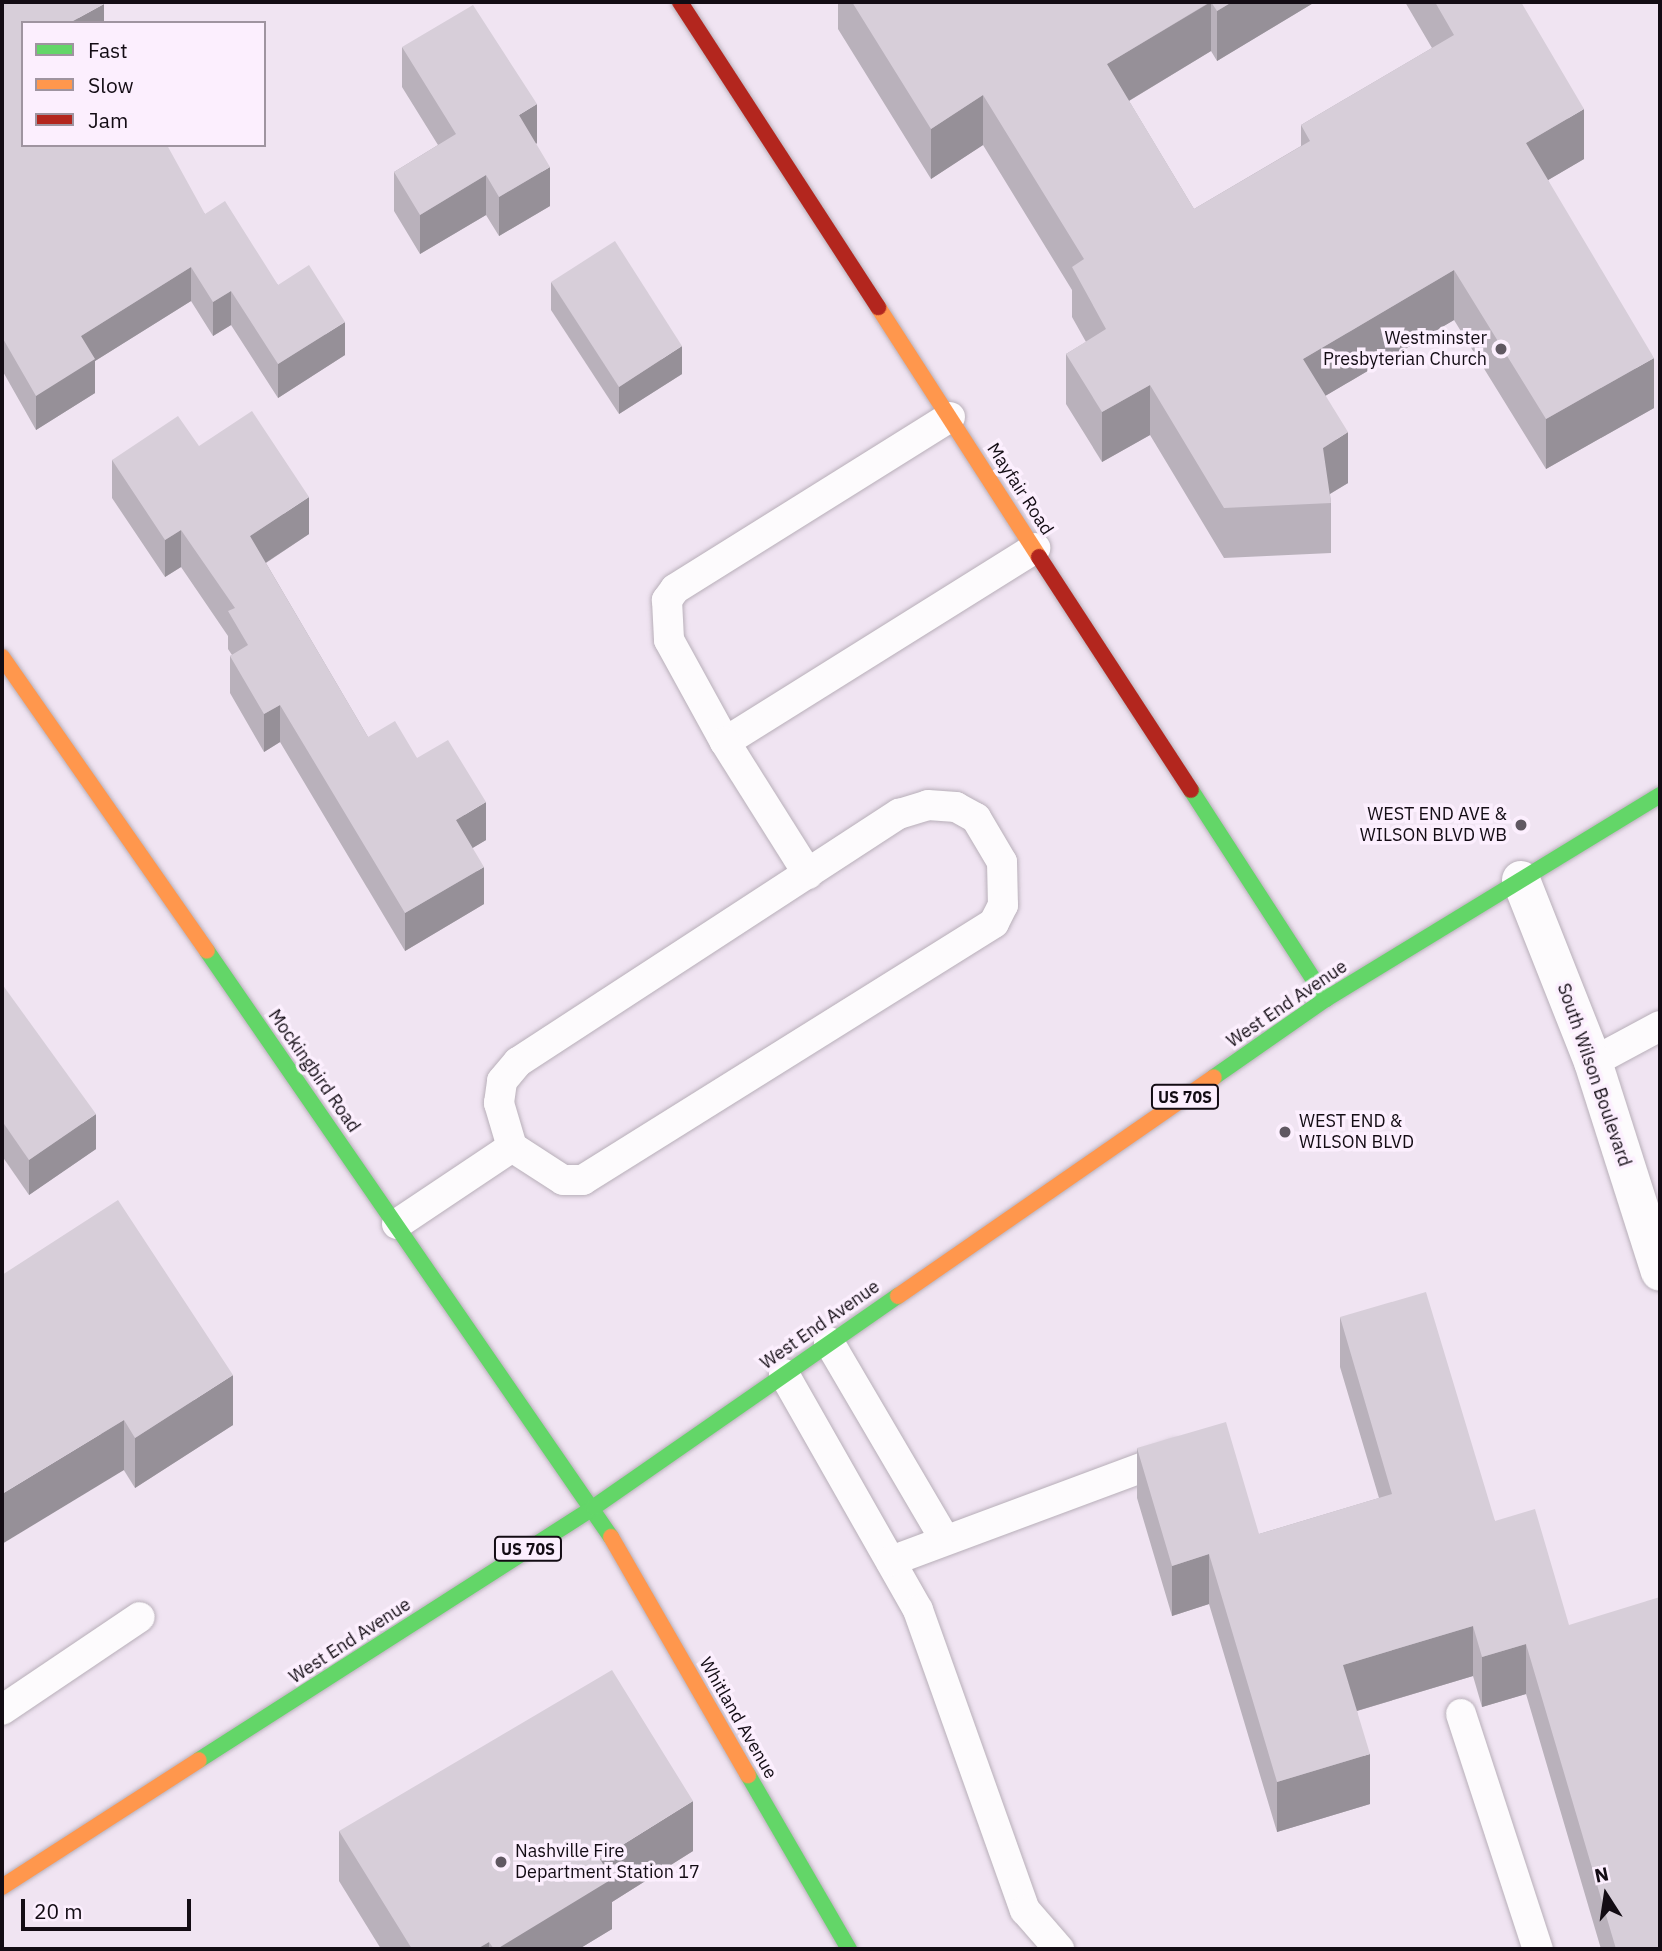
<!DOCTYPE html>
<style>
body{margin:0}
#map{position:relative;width:1662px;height:1951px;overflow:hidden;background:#f0e4f2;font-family:"IBM Plex Sans",sans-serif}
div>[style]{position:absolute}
.roads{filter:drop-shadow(0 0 2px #b8afb9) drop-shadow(0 0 2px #b8afb9)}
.lane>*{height:30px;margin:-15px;padding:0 15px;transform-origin:15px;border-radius:15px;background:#fdfbfd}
.street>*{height:38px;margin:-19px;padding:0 19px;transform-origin:19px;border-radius:19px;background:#fdfbfd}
.fast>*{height:16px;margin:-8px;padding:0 8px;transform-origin:8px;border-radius:8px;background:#63d668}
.slow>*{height:16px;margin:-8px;padding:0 8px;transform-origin:8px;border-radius:8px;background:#ff974d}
.jam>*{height:16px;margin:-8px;padding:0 8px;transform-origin:8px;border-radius:8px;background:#b3261e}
.wall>*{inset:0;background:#b9b1bb}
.shaded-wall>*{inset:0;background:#969098}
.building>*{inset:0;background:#d7ced9}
.dots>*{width:19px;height:19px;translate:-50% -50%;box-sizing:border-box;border:4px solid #fceffe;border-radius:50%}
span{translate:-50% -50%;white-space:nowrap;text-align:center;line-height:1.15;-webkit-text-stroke:7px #fceffe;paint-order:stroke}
.shield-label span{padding:2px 5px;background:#fceffe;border:2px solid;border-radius:5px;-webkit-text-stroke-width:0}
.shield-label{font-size:16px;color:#130c14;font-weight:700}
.poi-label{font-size:18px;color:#130c14}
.right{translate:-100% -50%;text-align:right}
.left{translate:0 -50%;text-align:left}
.street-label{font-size:18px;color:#130c14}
.frame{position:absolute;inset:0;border:4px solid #130c14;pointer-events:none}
.legend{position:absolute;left:21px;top:21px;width:245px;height:126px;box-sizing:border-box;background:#fceffe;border:2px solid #9f94a0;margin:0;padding:9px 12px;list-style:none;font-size:21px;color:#130c14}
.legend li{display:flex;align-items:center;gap:14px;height:35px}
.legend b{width:35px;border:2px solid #9f94a0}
.north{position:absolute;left:1571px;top:1860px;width:70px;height:70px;-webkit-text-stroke:5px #fceffe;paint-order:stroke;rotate:348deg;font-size:19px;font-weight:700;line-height:28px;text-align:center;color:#130c14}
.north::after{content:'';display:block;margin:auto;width:24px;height:32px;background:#130c14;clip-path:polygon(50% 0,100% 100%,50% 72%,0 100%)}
.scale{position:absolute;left:21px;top:1899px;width:170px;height:32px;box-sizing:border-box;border:4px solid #130c14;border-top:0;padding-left:9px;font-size:21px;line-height:24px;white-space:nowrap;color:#130c14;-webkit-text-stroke:5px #fceffe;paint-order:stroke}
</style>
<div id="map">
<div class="roads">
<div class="lane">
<i style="left:950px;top:417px;width:324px;rotate:148deg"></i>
<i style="left:675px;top:589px;width:14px;rotate:126deg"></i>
<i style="left:667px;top:600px;width:40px;rotate:87.1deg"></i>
<i style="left:669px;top:640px;width:116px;rotate:61.2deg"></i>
<i style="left:725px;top:742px;width:366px;rotate:-32deg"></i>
<i style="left:725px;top:742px;width:156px;rotate:57.8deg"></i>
<i style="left:928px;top:805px;width:28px;rotate:4deg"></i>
<i style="left:956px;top:807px;width:23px;rotate:29deg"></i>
<i style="left:976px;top:818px;width:51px;rotate:59.4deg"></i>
<i style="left:1002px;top:862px;width:43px;rotate:88.7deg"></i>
<i style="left:1003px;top:905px;width:20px;rotate:117deg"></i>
<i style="left:994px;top:923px;width:485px;rotate:148deg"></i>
<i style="left:583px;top:1180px;width:20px;rotate:180deg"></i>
<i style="left:563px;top:1180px;width:61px;rotate:-147.1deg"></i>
<i style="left:512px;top:1147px;width:46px;rotate:-106.5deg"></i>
<i style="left:499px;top:1103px;width:22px;rotate:-82deg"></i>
<i style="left:502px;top:1081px;width:25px;rotate:-50deg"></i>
<i style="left:518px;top:1062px;width:455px;rotate:-33.1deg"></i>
<i style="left:899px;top:814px;width:30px;rotate:-17deg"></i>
<i style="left:1593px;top:1062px;width:76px;rotate:-28.2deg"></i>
<i style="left:397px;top:1224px;width:138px;rotate:-33.8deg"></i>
<i style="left:829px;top:1342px;width:229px;rotate:59.6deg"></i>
<i style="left:784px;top:1374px;width:271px;rotate:60.4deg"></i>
<i style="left:918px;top:1610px;width:319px;rotate:70.4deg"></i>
<i style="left:1025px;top:1910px;width:52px;rotate:48.9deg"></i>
<i style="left:891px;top:1561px;width:304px;rotate:-20.4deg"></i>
<i style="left:2px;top:1710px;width:166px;rotate:-34deg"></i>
<i style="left:1461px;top:1714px;width:247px;rotate:71.9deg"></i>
</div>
<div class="street">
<i style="left:1521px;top:880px;width:196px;rotate:68.4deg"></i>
<i style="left:1593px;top:1062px;width:220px;rotate:72.3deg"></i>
</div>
<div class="fast">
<i style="left:1191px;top:790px;width:249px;rotate:57.1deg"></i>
<i style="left:207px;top:951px;width:712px;rotate:55.42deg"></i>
<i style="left:1214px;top:1077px;width:136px;rotate:-34.9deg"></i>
<i style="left:1326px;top:999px;width:391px;rotate:-31.4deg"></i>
<i style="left:199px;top:1760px;width:469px;rotate:-32.6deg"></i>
<i style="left:594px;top:1507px;width:370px;rotate:-34.8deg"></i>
<i style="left:748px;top:1775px;width:201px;rotate:59.9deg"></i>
</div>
<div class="slow">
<i style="left:878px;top:307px;width:297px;rotate:57.2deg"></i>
<i style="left:2px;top:657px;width:358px;rotate:55.1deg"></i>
<i style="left:898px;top:1296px;width:384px;rotate:-34.7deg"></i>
<i style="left:611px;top:1537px;width:275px;rotate:60.1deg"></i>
<i style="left:2px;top:1887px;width:234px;rotate:-32.8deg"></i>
</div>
<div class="jam">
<i style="left:680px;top:2px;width:364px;rotate:57deg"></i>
<i style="left:1039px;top:557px;width:278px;rotate:56.9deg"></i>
</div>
</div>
<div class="wall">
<i style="clip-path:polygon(2px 2px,104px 23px,23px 23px,205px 214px,278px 285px,345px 355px,278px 398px,231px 325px,213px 336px,191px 301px,95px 361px,95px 393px,36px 430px,2px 370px)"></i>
<i style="clip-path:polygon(838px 2px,1315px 2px,1217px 61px,1211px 51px,1129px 101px,1194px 209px,1301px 146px,1301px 125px,1432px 48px,1405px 2px,1521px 2px,1584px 159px,1548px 180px,1654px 408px,1546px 469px,1454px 320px,1325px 396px,1348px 483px,1330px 494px,1331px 503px,1331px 553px,1224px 558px,1150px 435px,1102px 462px,1066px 404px,1066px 354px,1086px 342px,1072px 317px,1072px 290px,983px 145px,931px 179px,838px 29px)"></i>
<i style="clip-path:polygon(402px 47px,537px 143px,536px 144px,550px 206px,499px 236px,486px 215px,420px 254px,394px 211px,394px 172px,438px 145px,402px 87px)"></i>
<i style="clip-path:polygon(551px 282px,682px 374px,619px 414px,551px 310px)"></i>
<i style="clip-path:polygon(199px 446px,309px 534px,266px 563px,368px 737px,417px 758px,486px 840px,472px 848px,484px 904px,405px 951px,280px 742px,264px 752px,230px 693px,230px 656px,232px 655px,228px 649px,228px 636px,181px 567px,165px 577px,112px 498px,112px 460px)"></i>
<i style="clip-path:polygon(2px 984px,96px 1149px,29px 1195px,2px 1156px)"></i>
<i style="clip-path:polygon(2px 1275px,233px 1425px,135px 1488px)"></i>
<i style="clip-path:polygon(1340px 1317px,1495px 1521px,1660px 1949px,1601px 1949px,1526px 1694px,1482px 1707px,1473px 1676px,1357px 1711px,1370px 1804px,1277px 1832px,1209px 1604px,1172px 1616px,1137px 1498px,1137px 1448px,1259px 1534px,1379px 1498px,1340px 1367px)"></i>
<i style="clip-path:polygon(339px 1831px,693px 1851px,612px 1902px,612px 1929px,579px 1949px,381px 1949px,339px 1881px)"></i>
</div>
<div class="shaded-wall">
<i style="clip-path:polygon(1211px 2px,1211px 51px,1107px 114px,1107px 64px)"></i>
<i style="clip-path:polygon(1232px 2px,1315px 2px,1217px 61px,1217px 11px)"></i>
<i style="clip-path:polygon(104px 4px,104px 23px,73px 23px,73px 21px)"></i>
<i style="clip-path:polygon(983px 95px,983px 145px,931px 179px,931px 129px)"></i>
<i style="clip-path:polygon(537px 104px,537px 143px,519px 155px,519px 115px)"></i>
<i style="clip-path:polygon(1584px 109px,1584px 159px,1526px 193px,1526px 143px)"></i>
<i style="clip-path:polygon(550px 167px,550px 206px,499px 236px,499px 197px)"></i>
<i style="clip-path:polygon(486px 175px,486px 215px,420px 254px,420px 215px)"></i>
<i style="clip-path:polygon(191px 267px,191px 301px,95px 361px,95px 393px,36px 430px,36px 396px,81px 336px)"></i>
<i style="clip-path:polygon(1454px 270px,1454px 320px,1303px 409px,1303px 359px)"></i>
<i style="clip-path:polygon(231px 291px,231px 325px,213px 336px,213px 302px)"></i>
<i style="clip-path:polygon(345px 322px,345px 355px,278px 398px,278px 364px)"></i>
<i style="clip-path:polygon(682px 346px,682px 374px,619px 414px,619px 387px)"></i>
<i style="clip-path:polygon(1654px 358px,1654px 408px,1546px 469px,1546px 419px)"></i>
<i style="clip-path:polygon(1150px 385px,1150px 435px,1102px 462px,1102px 412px)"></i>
<i style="clip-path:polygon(1348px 432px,1348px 483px,1323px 498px,1323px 448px)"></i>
<i style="clip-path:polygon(309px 497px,309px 534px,250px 573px,250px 536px)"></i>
<i style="clip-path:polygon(181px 530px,181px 567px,165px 577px,165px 540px)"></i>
<i style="clip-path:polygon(280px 705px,280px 742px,264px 752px,264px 714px)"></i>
<i style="clip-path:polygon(486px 802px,486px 840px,456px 858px,456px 820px)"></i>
<i style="clip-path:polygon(484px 867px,484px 904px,405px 951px,405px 913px)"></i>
<i style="clip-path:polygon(96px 1114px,96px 1149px,29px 1195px,29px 1160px)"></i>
<i style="clip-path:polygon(233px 1375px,233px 1425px,135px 1488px,135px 1438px)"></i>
<i style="clip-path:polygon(124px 1420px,124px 1470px,2px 1544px,2px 1494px)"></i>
<i style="clip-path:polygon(1209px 1554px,1209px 1604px,1172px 1616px,1172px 1566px)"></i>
<i style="clip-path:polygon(1473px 1626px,1473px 1676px,1343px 1715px,1343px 1665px)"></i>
<i style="clip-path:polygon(1526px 1644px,1526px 1694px,1482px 1707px,1482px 1657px)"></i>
<i style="clip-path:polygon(1370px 1754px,1370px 1804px,1277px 1832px,1277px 1782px)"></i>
<i style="clip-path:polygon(693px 1801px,693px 1851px,612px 1902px,612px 1929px,579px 1949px,497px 1949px,600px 1859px)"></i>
<i style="clip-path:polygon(489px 1942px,489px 1949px,477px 1949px)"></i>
</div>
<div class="building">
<i style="clip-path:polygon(2px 2px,103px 2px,104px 4px,73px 21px,74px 23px,23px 23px,23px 145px,167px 145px,205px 214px,225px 201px,278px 285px,309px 265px,345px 322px,278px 364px,231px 291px,213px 302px,191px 267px,81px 336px,95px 359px,36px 396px,2px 337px)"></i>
<i style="clip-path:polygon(852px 2px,1210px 2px,1107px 64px,1194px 209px,1310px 141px,1301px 125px,1454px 35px,1435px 2px,1521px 2px,1584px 109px,1526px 143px,1654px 358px,1546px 419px,1454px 270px,1303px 359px,1348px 432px,1323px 448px,1331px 503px,1224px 508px,1150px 385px,1102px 412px,1066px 354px,1106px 329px,1072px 267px,1084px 259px,983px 95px,931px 129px)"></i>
<i style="clip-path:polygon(1211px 2px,1232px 2px,1217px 11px)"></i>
<i style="clip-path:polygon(473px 5px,537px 104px,519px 115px,550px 167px,499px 197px,486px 175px,420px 215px,394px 172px,456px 134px,402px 47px)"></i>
<i style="clip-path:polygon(615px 241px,682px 346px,619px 387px,551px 282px)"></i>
<i style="clip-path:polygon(252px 411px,309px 497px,250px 536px,368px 737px,395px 721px,417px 758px,448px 740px,486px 802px,456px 820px,484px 867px,405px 913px,280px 705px,264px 714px,230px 656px,248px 645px,228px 611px,235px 608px,181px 530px,165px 540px,112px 460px,178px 416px,199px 446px)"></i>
<i style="clip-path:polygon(2px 984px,96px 1114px,29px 1160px,2px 1121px)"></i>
<i style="clip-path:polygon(118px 1200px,233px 1375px,135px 1438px,124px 1420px,2px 1494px,2px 1275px)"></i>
<i style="clip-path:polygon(1426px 1292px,1495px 1521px,1535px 1509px,1569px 1625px,1660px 1597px,1660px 1949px,1616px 1949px,1526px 1644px,1482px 1657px,1473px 1626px,1343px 1665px,1370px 1754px,1277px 1782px,1209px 1554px,1172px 1566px,1137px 1448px,1226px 1422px,1259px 1534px,1392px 1494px,1340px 1317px)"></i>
<i style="clip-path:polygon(612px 1670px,693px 1801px,600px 1859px,612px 1879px,497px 1949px,494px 1949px,489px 1942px,477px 1949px,412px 1949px,339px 1831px)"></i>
</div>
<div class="dots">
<i style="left:1501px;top:349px;background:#605862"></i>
<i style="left:1521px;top:825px;background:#605862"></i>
<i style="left:1285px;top:1132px;background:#605862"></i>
<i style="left:501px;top:1862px;background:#605862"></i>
</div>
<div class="shield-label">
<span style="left:1185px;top:1097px">US 70S</span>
<span style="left:528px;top:1549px">US 70S</span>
</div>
<div class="poi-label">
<span class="right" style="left:1487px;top:349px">Westminster<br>Presbyterian Church</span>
<span class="right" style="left:1507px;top:825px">WEST END AVE &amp;<br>WILSON BLVD WB</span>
<span class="left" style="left:1299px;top:1132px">WEST END &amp;<br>WILSON BLVD</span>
<span class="left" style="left:515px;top:1862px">Nashville Fire<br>Department Station 17</span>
</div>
<div class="street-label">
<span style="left:1020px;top:489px;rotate:57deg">Mayfair Road</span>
<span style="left:1287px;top:1004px;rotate:-34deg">West End Avenue</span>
<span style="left:314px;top:1071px;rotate:55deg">Mockingbird Road</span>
<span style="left:1594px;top:1075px;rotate:71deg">South Wilson Boulevard</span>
<span style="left:820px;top:1325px;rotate:-35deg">West End Avenue</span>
<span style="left:350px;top:1641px;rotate:-33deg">West End Avenue</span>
<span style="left:738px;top:1718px;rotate:60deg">Whitland Avenue</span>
</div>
<div class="frame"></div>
<ul class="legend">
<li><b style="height:9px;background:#63d668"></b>Fast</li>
<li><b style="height:9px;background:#ff974d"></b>Slow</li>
<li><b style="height:9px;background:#b3261e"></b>Jam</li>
</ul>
<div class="north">N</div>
<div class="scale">20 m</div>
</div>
